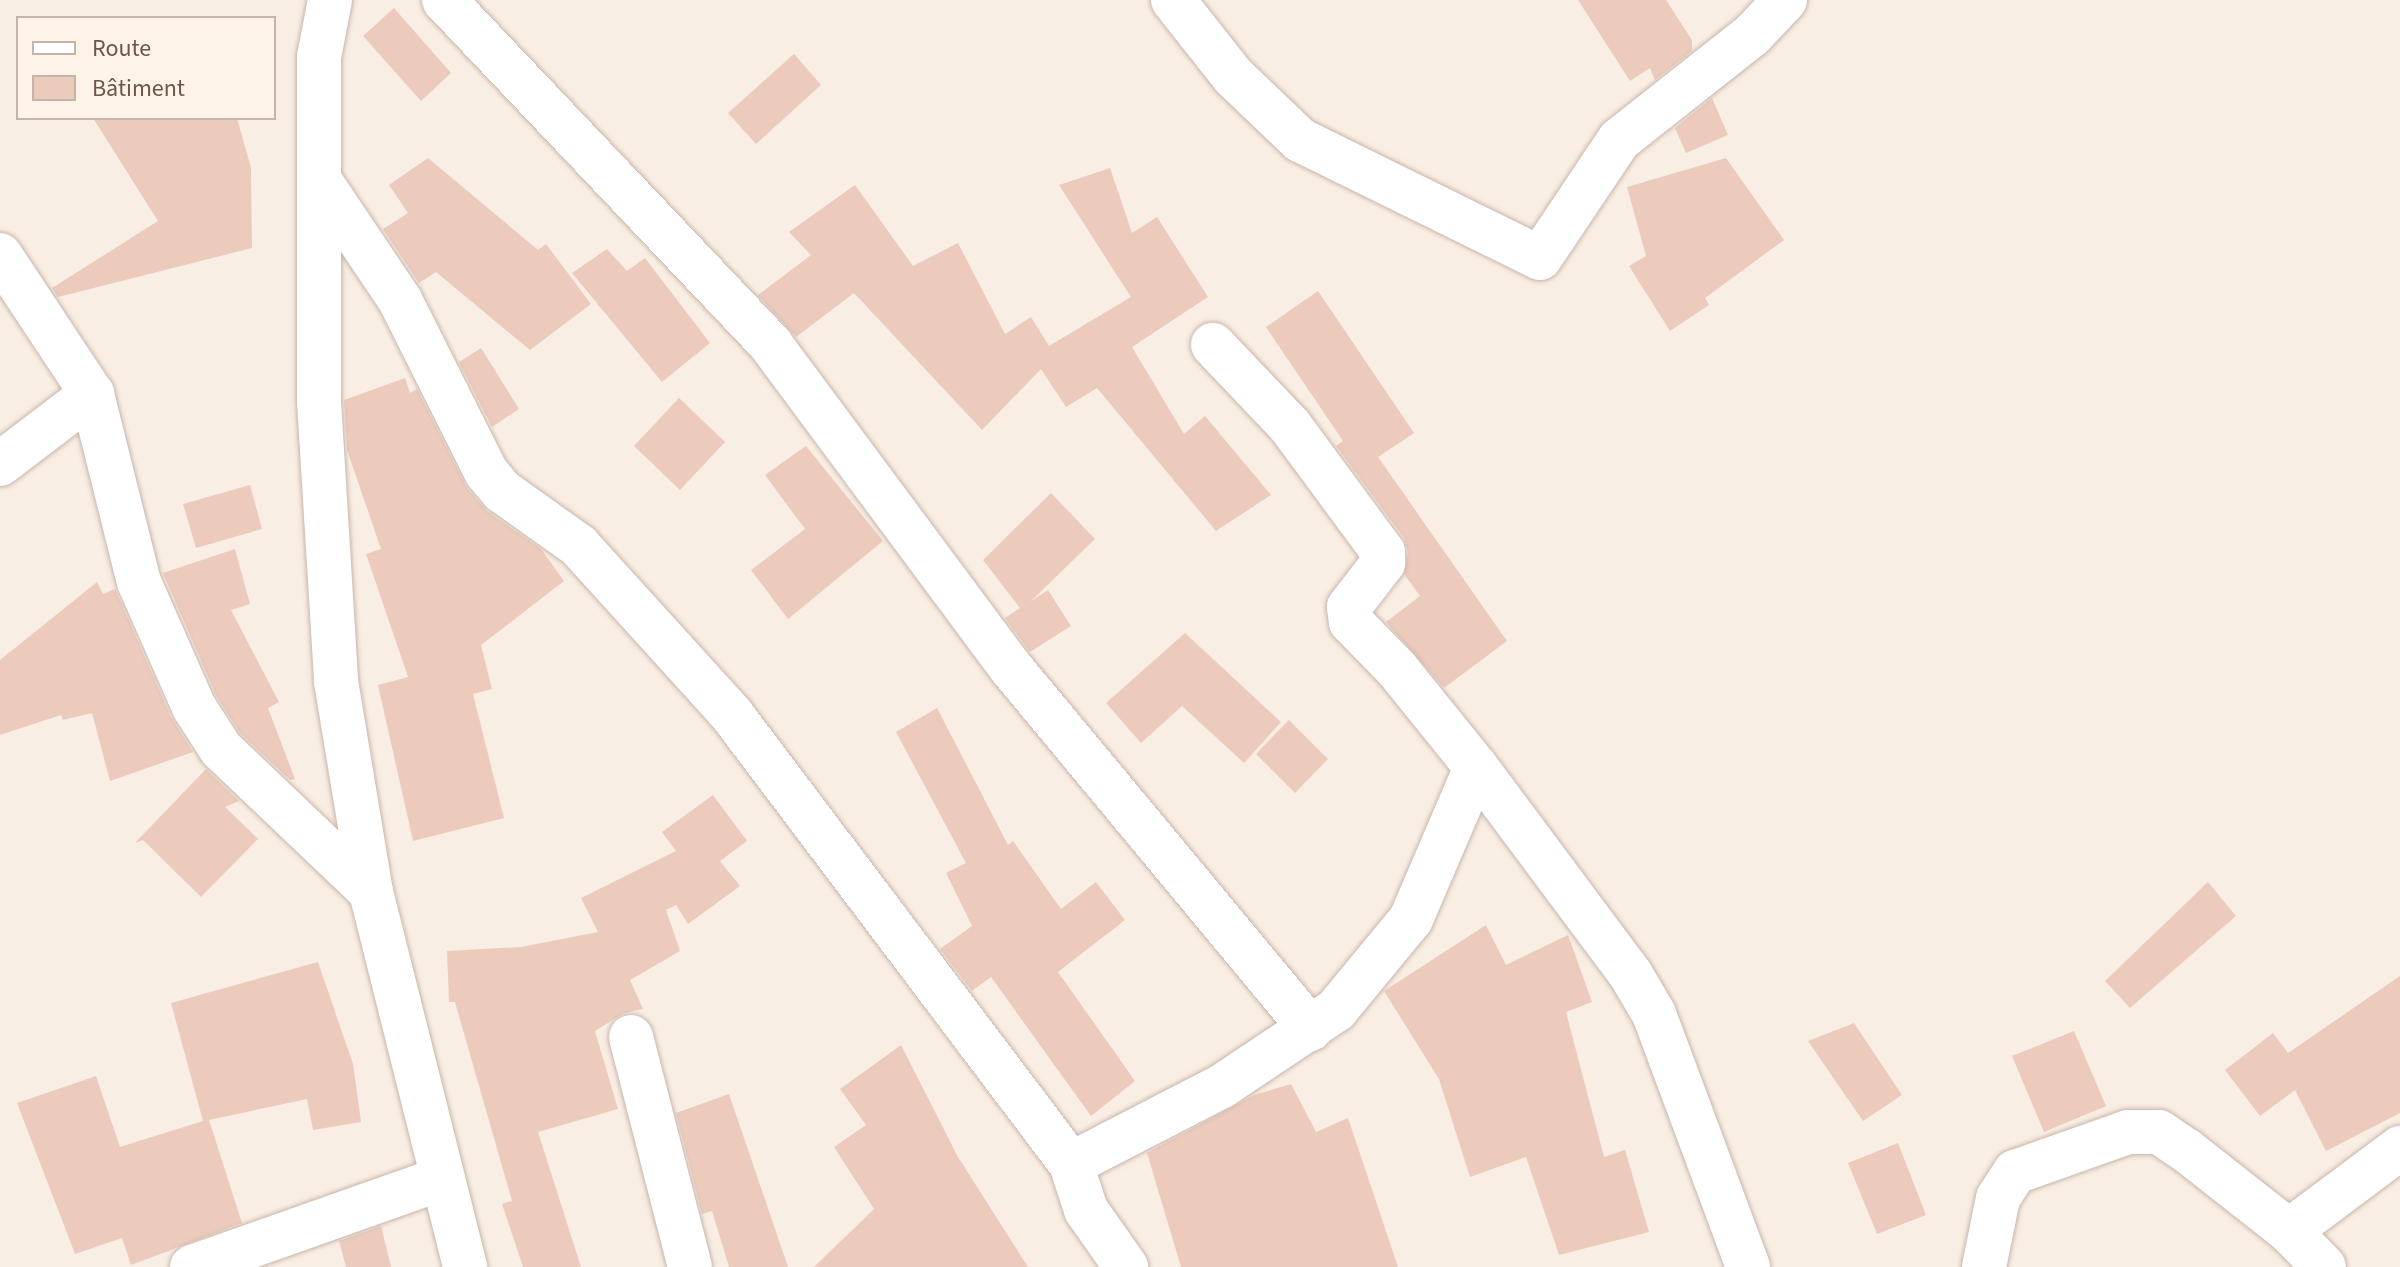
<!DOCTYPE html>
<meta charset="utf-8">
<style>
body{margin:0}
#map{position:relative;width:2400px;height:1267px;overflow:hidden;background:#f9eee3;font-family:"Source Sans 3",sans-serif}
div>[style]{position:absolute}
.building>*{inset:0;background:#eccbbd}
.roads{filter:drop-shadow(0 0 2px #c8b5ab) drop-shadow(0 0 2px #c8b5ab)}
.minor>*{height:44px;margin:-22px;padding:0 22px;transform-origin:22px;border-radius:22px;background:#fff}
span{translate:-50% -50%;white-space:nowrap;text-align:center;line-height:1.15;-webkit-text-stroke:7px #fdf3e8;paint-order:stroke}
.legend{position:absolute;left:16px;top:16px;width:260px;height:104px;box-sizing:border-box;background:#fdf3e8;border:2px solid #c4b4aa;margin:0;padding:10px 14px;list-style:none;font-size:24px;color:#6e554c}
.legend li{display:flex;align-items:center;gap:16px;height:40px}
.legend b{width:40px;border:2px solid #c4b4aa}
</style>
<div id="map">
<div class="building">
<i style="clip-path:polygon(1578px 0,1666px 0,1692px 40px,1692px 51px,1655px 80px,1650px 68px,1630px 81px)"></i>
<i style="clip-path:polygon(394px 8px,451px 73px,421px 101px,363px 36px)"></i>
<i style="clip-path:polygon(794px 54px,821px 85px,756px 144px,728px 113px)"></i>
<i style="clip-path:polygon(1712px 98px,1728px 135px,1686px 153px,1675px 128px)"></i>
<i style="clip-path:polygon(93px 118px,237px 118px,251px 168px,252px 248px,58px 297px,52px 288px,158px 221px)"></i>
<i style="clip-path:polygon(428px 158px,538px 250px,546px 244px,591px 304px,530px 350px,436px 272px,419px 283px,383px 229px,408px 213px,389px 185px)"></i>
<i style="clip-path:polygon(1726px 158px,1784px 240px,1705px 298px,1709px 305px,1670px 331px,1629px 266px,1646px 256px,1627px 187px)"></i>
<i style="clip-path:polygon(1110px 168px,1132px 233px,1157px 217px,1208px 297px,1132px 347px,1184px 434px,1205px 416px,1271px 495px,1216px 531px,1097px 388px,1066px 407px,1041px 369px,982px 430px,854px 293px,796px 337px,758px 295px,811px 255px,789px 232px,855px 185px,913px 266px,958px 243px,1005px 334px,1031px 317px,1049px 346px,1131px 297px,1059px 185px)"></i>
<i style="clip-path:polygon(607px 249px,627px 271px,645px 258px,710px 343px,662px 382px,572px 273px)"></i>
<i style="clip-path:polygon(1318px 291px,1414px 433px,1378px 457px,1507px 641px,1444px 688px,1386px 622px,1420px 596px,1404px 574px,1408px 552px,1404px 538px,1336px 446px,1343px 441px,1266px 327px)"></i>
<i style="clip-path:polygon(481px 348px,519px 409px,492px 427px,459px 362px)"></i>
<i style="clip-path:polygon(405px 378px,410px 393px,417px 389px,467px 488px,487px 511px,541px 549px,564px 581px,481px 645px,492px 689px,473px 694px,504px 818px,413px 841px,378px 685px,408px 677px,366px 554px,381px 549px,347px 450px,344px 400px)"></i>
<i style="clip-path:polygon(679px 398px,725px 442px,680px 490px,634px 446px)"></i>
<i style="clip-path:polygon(806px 446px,883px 541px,788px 619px,751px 570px,805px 529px,765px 475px)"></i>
<i style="clip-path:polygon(250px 485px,262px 529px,196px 548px,183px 504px)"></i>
<i style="clip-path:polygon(1051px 493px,1095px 539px,1030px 602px,1048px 590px,1071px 626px,1030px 652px,1005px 618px,1020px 608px,983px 560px)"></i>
<i style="clip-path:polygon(235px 549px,250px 604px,231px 610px,279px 702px,268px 708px,295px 779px,290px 780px,240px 733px,216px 695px,163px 573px)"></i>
<i style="clip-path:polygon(97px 582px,103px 594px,115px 589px,171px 717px,193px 752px,110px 781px,92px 713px,63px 720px,61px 715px,0 735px,0 660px)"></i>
<i style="clip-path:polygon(1185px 633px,1281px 722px,1244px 763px,1182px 706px,1141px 743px,1106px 703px)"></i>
<i style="clip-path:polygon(937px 708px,1008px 845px,1013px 841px,1061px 909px,1096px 882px,1125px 920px,1058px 972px,1135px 1081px,1091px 1116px,991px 977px,972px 991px,940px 949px,972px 926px,946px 873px,966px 863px,896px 732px)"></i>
<i style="clip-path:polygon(1289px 720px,1328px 759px,1295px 793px,1256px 754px)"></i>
<i style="clip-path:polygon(206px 769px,239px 801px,225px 807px,258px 839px,201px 897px,143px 840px,135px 843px)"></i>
<i style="clip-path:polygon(713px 795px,747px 841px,720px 861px,740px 886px,688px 924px,676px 905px,666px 910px,680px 951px,630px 980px,643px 1009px,624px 1013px,595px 1031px,618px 1109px,538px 1132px,581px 1267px,523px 1267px,502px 1204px,512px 1201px,455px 1002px,449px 1002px,447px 951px,521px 947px,598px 932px,581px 898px,676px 851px,662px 832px)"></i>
<i style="clip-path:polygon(2208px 882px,2236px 916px,2130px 1008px,2105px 981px)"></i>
<i style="clip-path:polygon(1486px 925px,1506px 965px,1568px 935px,1592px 1002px,1566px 1012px,1604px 1157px,1625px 1150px,1649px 1232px,1559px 1255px,1526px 1157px,1470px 1177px,1439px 1079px,1384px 991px)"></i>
<i style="clip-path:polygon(318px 962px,353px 1064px,361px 1122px,313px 1130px,307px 1099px,209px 1120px,242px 1223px,131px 1265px,122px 1238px,75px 1254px,17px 1103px,96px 1076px,120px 1147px,203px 1121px,171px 1003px)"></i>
<i style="clip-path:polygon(2400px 976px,2400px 1113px,2326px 1151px,2295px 1090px,2260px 1116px,2225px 1070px,2273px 1033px,2288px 1053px)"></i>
<i style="clip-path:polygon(1854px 1023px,1902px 1095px,1863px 1121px,1808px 1041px)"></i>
<i style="clip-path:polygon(2074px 1031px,2106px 1106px,2044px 1132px,2012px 1056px)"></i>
<i style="clip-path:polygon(901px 1045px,958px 1157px,1028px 1267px,814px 1267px,874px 1209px,834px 1147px,866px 1125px,840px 1089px)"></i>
<i style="clip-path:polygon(1291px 1084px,1316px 1132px,1348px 1118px,1398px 1267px,1181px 1267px,1147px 1153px,1254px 1095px)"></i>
<i style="clip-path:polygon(729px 1094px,756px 1173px,788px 1267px,729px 1267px,712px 1211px,702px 1214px,676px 1113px)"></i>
<i style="clip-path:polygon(1898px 1143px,1926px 1215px,1877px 1234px,1848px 1163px)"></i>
<i style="clip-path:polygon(381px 1226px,391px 1267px,346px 1267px,339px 1241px)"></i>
</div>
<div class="roads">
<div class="minor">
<i style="left:330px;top:0;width:58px;rotate:100.9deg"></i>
<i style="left:319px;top:57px;width:344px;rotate:90deg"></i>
<i style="left:319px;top:401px;width:281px;rotate:86.5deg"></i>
<i style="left:336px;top:681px;width:214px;rotate:80.6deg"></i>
<i style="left:371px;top:892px;width:387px;rotate:75.9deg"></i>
<i style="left:444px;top:0;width:475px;rotate:46.5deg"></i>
<i style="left:771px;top:345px;width:402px;rotate:53.4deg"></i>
<i style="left:1011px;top:668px;width:469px;rotate:50.3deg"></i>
<i style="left:1173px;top:0;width:97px;rotate:51.7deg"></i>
<i style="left:1233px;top:76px;width:93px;rotate:43.7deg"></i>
<i style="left:1300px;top:140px;width:267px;rotate:26.2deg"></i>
<i style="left:1540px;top:258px;width:142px;rotate:-56.2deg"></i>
<i style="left:1619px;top:140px;width:169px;rotate:-38.3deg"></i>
<i style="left:1752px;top:35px;width:48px;rotate:-46.7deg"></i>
<i style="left:320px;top:181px;width:143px;rotate:56.1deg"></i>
<i style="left:400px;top:300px;width:192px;rotate:63.4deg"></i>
<i style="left:486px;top:472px;width:25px;rotate:50deg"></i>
<i style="left:502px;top:491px;width:95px;rotate:35.5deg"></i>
<i style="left:579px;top:546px;width:228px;rotate:47.8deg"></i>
<i style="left:732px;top:715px;width:563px;rotate:52.95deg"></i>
<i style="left:1071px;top:1164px;width:48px;rotate:71.9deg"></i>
<i style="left:1086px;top:1210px;width:70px;rotate:54.9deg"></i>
<i style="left:0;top:255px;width:167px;rotate:56.5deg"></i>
<i style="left:92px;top:394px;width:194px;rotate:76deg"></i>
<i style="left:139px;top:582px;width:137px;rotate:66.3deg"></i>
<i style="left:194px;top:707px;width:50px;rotate:57.3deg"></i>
<i style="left:221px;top:749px;width:207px;rotate:43.6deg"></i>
<i style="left:0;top:464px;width:116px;rotate:-37.3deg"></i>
<i style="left:1476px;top:767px;width:259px;rotate:53.3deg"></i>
<i style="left:1631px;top:975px;width:45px;rotate:59.5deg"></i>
<i style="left:1654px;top:1014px;width:270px;rotate:69.6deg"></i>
<i style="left:631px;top:1037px;width:237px;rotate:75.6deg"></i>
<i style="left:1071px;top:1164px;width:170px;rotate:-27.3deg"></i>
<i style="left:1222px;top:1086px;width:137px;rotate:-33.7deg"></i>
<i style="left:1336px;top:1010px;width:118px;rotate:-50.5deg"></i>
<i style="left:1411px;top:919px;width:165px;rotate:-66.8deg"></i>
<i style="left:1476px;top:767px;width:126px;rotate:-128.9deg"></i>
<i style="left:1397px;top:669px;width:66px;rotate:-134.4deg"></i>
<i style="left:1351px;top:622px;width:15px;rotate:-98deg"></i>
<i style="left:1349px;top:607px;width:56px;rotate:-52.3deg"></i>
<i style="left:1383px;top:563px;width:11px;rotate:-90deg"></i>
<i style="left:1383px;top:552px;width:157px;rotate:-126.4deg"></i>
<i style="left:1290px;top:426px;width:112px;rotate:-133.5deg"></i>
<i style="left:2289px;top:1231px;width:139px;rotate:-36.8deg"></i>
<i style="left:192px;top:1267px;width:266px;rotate:-19.5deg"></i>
<i style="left:1984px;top:1267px;width:70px;rotate:-78.5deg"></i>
<i style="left:1998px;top:1198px;width:31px;rotate:-57deg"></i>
<i style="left:2015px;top:1172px;width:120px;rotate:-19.5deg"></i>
<i style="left:2128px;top:1132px;width:31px"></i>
<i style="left:2159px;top:1132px;width:32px;rotate:34deg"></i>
<i style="left:2186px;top:1150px;width:131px;rotate:38.2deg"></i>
<i style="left:2289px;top:1231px;width:50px;rotate:45.8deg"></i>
</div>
</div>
<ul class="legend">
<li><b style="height:10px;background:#fff"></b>Route</li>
<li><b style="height:22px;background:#eccbbd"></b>Bâtiment</li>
</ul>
</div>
